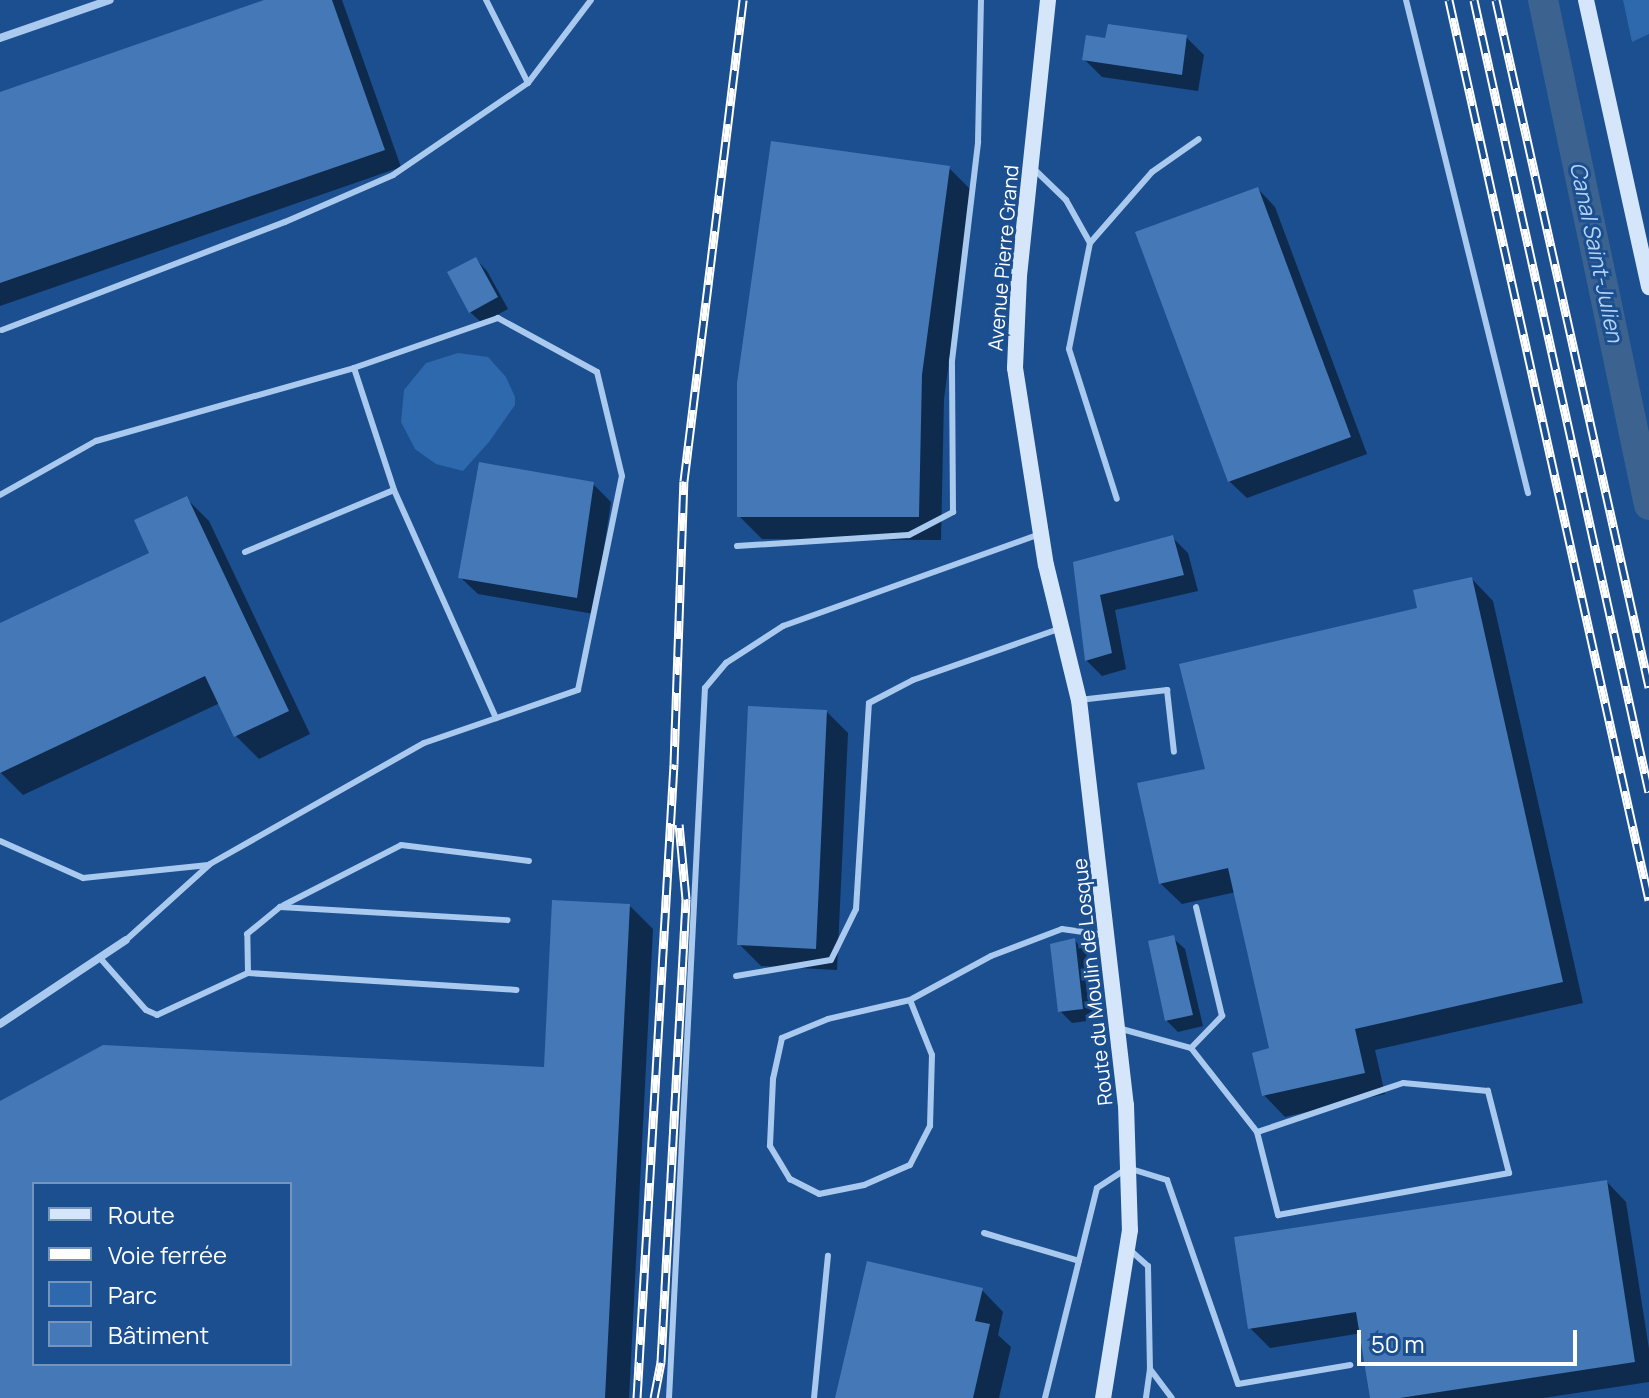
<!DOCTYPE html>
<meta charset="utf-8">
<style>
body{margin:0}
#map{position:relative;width:1649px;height:1398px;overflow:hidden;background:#1b4f8f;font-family:Manrope,sans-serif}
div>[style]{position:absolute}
.green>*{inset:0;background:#2e69ad}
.shadow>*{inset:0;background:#0007}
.canal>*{height:30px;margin:-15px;padding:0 15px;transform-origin:15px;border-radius:15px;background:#3c6290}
.building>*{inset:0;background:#4478b7}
.lane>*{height:6px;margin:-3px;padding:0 3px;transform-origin:3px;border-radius:3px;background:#a9c9ee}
.street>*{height:8px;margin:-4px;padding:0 4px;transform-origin:4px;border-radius:4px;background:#a9c9ee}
.secondary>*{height:16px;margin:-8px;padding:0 8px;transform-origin:8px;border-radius:8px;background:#d6e6fa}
.rail>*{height:9px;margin-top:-4.5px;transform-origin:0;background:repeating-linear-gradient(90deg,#1b4f8f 0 18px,#fff 0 36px);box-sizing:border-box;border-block:2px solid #fff}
span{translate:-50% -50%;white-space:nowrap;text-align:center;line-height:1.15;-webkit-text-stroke:6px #1b4f8f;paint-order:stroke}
.street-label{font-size:20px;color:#fff}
.water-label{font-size:22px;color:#b5d3f5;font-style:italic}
.legend{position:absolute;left:32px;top:1182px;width:260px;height:184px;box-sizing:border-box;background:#1b4f8f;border:2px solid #7695bc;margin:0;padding:10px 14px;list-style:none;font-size:24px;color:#fff}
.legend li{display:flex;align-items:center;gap:16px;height:40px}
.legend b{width:40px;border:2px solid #7695bc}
.scale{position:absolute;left:1357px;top:1330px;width:220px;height:36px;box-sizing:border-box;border:4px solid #fff;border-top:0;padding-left:10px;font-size:24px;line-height:28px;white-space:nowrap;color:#fff;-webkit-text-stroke:6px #1b4f8f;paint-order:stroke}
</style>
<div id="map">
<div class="green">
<i style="clip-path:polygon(1623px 0,1649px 0,1649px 34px,1632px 42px)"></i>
<i style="clip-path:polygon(458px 353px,488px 357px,506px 377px,515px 397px,515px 405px,489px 442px,463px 471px,436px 464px,415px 449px,401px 422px,404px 390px,426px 363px)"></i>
</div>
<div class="shadow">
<i style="clip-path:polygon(270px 0,342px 0,401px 167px,0 306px,0 94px)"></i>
<i style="clip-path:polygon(1186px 37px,1204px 55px,1198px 91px,1102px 77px,1085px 60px)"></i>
<i style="clip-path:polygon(949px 168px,972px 191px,944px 399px,941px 540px,762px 539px,739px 516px)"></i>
<i style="clip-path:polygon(1258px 189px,1275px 207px,1367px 454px,1247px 498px,1229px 481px)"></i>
<i style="clip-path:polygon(476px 259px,487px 271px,508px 309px,482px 323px,470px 312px)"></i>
<i style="clip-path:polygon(593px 484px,611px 502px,594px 614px,478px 594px,460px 577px)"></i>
<i style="clip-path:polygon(186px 498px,209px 521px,310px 734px,259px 759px,236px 736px,220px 703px,23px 795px,0 772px,0 625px,152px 554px)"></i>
<i style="clip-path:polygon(1173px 538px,1188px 553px,1198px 591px,1115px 610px,1126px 669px,1102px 676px,1086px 660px,1075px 564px)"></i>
<i style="clip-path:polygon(1472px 579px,1493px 601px,1583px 1003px,1375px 1050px,1385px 1094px,1285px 1117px,1264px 1095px,1272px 1050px,1236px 892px,1182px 904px,1160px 883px,1207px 770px,1419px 610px)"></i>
<i style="clip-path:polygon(826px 711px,848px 733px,837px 970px,761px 966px,739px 944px)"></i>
<i style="clip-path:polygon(evenodd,630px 906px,653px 929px,629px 1398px,0 1398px,0 1103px,546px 1069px,630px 906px,34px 1184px,290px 1184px,290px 1364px,34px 1364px,34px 1184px)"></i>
<i style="clip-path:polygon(1173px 938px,1185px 949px,1203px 1026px,1178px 1032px,1166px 1020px)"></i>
<i style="clip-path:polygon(1074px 940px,1086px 952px,1094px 1020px,1072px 1023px,1060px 1011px)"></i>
<i style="clip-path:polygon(1607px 1182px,1626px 1202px,1649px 1349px,1649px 1382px,1543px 1398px,1372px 1398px,1362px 1333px,1270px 1348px,1250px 1328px)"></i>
<i style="clip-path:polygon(982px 1290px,1003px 1312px,998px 1335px,1011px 1347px,999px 1398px,837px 1398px)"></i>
</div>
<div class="canal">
<i style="left:1543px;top:0;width:516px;rotate:78.15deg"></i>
</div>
<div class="building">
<i style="clip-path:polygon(264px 0,332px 0,385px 150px,0 283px,0 92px)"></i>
<i style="clip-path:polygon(1108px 24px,1187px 35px,1182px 75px,1082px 60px,1086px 35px,1105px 38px)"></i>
<i style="clip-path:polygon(771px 141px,950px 166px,922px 375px,919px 517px,737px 517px,737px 383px)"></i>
<i style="clip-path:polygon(1258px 187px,1351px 437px,1228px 482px,1135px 232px)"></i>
<i style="clip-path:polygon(476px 257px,498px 297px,469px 313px,447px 272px)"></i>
<i style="clip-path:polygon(479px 462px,594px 482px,577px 598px,458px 578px)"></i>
<i style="clip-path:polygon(187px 496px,289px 711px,234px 737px,205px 676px,0 773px,0 623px,149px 553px,134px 520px)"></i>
<i style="clip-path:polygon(1173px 535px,1184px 575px,1100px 595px,1112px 653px,1085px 661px,1073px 562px)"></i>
<i style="clip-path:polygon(1472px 577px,1563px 982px,1355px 1029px,1365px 1073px,1262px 1096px,1252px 1053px,1269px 1048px,1228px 868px,1159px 884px,1137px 783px,1205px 769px,1179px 664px,1417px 608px,1413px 590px)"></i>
<i style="clip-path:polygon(748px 706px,827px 710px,816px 949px,737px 945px)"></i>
<i style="clip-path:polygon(evenodd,552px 900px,630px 904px,605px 1398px,0 1398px,0 1101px,103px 1045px,544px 1067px,552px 900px,34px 1184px,290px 1184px,290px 1364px,34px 1364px,34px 1184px)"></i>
<i style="clip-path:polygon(1174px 935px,1193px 1015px,1165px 1021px,1148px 941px)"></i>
<i style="clip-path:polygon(1075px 938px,1083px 1009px,1058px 1012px,1050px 944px)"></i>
<i style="clip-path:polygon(1607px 1180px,1635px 1362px,1400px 1398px,1370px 1398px,1356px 1312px,1248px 1329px,1234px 1237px)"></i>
<i style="clip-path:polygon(867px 1261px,983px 1288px,975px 1321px,990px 1324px,973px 1398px,835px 1398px)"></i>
</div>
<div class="lane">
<i style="left:1406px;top:0;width:508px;rotate:76.1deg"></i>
<i style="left:528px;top:83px;width:104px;rotate:-52.8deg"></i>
<i style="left:1033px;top:168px;width:46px;rotate:44.1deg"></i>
<i style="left:1066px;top:200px;width:49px;rotate:60.8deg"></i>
<i style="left:1090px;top:243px;width:108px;rotate:101.2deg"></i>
<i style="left:1069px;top:349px;width:157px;rotate:72.3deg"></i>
<i style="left:1090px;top:243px;width:94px;rotate:-48.9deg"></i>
<i style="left:1152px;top:172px;width:57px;rotate:-35.1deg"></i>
<i style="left:2px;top:330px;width:303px;rotate:-20.9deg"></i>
<i style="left:285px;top:222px;width:118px;rotate:-23.5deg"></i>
<i style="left:393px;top:175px;width:163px;rotate:-34.3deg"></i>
<i style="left:528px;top:83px;width:93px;rotate:-116.8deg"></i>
<i style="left:0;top:495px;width:110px;rotate:-29.4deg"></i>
<i style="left:96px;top:441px;width:268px;rotate:-15.8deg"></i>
<i style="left:737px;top:546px;width:172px;rotate:-3.7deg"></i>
<i style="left:909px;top:535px;width:50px;rotate:-27.6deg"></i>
<i style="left:953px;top:512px;width:151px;rotate:-90.4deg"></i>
<i style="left:952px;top:361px;width:221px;rotate:-83.2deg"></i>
<i style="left:978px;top:142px;width:142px;rotate:-88.8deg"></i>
<i style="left:245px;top:552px;width:161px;rotate:-22.6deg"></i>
<i style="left:1079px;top:700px;width:89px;rotate:-6.5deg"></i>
<i style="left:1167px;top:690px;width:62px;rotate:83.6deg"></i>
<i style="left:0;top:841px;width:91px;rotate:24deg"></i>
<i style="left:83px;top:878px;width:126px;rotate:-5.9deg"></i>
<i style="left:284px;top:905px;width:131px;rotate:-27.1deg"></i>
<i style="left:401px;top:845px;width:129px;rotate:7.1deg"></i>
<i style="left:126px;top:940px;width:113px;rotate:-42.1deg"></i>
<i style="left:210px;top:864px;width:246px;rotate:-29.5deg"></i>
<i style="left:424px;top:743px;width:163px;rotate:-19deg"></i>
<i style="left:578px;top:690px;width:218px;rotate:-78.4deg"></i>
<i style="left:622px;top:476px;width:107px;rotate:-103.5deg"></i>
<i style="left:597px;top:372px;width:113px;rotate:-151.4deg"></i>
<i style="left:498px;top:318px;width:152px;rotate:160.9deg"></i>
<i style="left:354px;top:368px;width:128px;rotate:71.8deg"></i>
<i style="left:394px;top:490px;width:250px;rotate:65.9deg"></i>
<i style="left:100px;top:958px;width:69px;rotate:48.5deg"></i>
<i style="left:146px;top:1010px;width:12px;rotate:24deg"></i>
<i style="left:157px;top:1015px;width:100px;rotate:-24.8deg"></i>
<i style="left:248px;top:973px;width:269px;rotate:3.6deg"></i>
<i style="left:248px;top:973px;width:39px;rotate:-91deg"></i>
<i style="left:247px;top:934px;width:43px;rotate:-39.3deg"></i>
<i style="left:280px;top:907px;width:228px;rotate:3.3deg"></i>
<i style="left:736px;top:976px;width:96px;rotate:-9.6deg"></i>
<i style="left:831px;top:960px;width:57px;rotate:-63.9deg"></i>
<i style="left:856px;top:909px;width:206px;rotate:-86.4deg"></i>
<i style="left:869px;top:703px;width:50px;rotate:-27.6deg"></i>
<i style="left:913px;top:680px;width:155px;rotate:-19.3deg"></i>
<i style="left:910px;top:1000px;width:84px;rotate:167deg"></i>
<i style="left:828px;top:1019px;width:50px;rotate:157.6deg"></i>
<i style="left:782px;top:1038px;width:42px;rotate:102.4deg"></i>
<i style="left:773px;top:1079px;width:67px;rotate:92.6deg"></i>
<i style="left:770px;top:1146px;width:39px;rotate:59deg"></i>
<i style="left:790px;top:1179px;width:33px;rotate:27deg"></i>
<i style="left:819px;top:1194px;width:46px;rotate:-11.3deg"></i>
<i style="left:864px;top:1185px;width:50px;rotate:-23.5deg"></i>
<i style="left:910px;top:1165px;width:44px;rotate:-62.9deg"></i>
<i style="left:930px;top:1126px;width:71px;rotate:-88.4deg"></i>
<i style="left:932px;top:1055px;width:59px;rotate:-111.8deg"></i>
<i style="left:910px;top:1000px;width:92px;rotate:-28.5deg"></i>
<i style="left:991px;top:956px;width:76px;rotate:-20.8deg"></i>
<i style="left:1062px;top:929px;width:43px;rotate:7.9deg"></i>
<i style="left:1118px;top:1028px;width:76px;rotate:15.3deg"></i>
<i style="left:1191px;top:1048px;width:107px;rotate:51.8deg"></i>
<i style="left:1257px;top:1132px;width:86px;rotate:75.8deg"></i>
<i style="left:1278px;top:1215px;width:235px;rotate:-10.3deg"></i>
<i style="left:1509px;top:1173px;width:85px;rotate:-104.4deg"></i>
<i style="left:1488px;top:1091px;width:85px;rotate:-174.6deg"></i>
<i style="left:1403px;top:1083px;width:154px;rotate:161.4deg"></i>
<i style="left:1191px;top:1048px;width:45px;rotate:-45.9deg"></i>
<i style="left:1222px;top:1016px;width:112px;rotate:-103.4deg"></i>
<i style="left:984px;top:1233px;width:99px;rotate:16.4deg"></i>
<i style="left:1130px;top:1250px;width:24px;rotate:42deg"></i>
<i style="left:1148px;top:1266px;width:103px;rotate:88.9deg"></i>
<i style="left:1150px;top:1369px;width:29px;rotate:98deg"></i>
<i style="left:1150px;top:1369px;width:36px;rotate:53deg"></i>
<i style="left:669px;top:1398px;width:711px;rotate:-87.1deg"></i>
<i style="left:705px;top:688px;width:33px;rotate:-50deg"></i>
<i style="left:726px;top:663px;width:68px;rotate:-33deg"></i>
<i style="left:783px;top:626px;width:273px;rotate:-19.7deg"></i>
<i style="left:814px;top:1398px;width:143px;rotate:-84.4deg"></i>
<i style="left:1045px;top:1398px;width:216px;rotate:-76.1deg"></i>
<i style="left:1097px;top:1188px;width:37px;rotate:-33deg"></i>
<i style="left:1128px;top:1168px;width:41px;rotate:17.1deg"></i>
<i style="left:1167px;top:1180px;width:216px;rotate:70.8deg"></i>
<i style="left:1238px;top:1384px;width:114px;rotate:-9.6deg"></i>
</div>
<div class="street">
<i style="left:0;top:38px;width:116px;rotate:-19.1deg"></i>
<i style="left:0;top:1024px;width:151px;rotate:-33.7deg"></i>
</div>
<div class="secondary">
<i style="left:1048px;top:0;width:278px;rotate:96deg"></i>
<i style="left:1019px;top:276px;width:92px;rotate:92.5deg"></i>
<i style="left:1015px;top:368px;width:199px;rotate:81.1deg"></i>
<i style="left:1046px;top:565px;width:139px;rotate:76.3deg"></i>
<i style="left:1079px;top:700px;width:408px;rotate:83.4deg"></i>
<i style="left:1126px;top:1105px;width:125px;rotate:88.2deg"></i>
<i style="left:1130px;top:1230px;width:170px;rotate:99.1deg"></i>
<i style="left:1586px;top:0;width:294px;rotate:77.6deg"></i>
</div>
<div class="rail">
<i style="left:1449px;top:0;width:922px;rotate:77.47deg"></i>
<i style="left:1474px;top:0;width:811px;rotate:77.54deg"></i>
<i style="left:1496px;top:0;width:704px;rotate:77.44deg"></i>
<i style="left:637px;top:1398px;width:635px;rotate:-86.66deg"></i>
<i style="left:674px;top:764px;width:283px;rotate:-88deg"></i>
<i style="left:684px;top:481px;width:485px;rotate:-83deg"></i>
<i style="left:654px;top:1398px;width:37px;rotate:-79deg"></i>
<i style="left:661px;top:1362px;width:464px;rotate:-86.9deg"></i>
<i style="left:686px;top:899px;width:75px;rotate:-95.3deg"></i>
</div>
<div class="street-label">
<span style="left:1003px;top:258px;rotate:-85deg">Avenue Pierre Grand</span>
<span style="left:1092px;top:982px;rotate:-96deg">Route du Moulin de Losque</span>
</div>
<div class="water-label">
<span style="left:1596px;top:252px;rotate:78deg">Canal Saint-Julien</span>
</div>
<ul class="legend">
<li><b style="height:10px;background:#d6e6fa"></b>Route</li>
<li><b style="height:10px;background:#fff"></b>Voie ferrée</li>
<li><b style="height:22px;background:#2e69ad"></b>Parc</li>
<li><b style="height:22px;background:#4478b7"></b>Bâtiment</li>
</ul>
<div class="scale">50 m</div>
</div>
